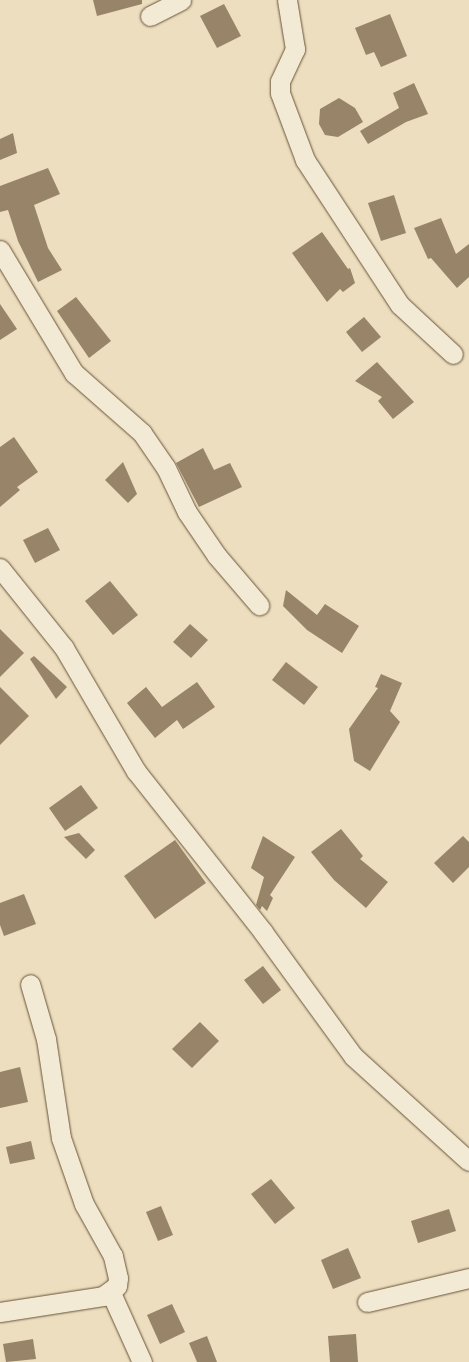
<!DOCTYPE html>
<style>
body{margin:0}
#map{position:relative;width:469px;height:1362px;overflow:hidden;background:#ecdebe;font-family:Cardo,serif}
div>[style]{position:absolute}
.building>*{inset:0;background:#988469}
.roads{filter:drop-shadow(0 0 1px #695238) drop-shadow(0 0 1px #695238)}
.minor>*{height:19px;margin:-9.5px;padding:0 9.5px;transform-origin:9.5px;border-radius:9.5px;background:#f3ead5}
span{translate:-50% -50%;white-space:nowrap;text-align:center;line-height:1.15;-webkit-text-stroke:4px #f3ead5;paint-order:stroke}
</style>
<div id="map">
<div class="building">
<i style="clip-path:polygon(93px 0,142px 0,142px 4px,97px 16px)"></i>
<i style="clip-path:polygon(224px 4px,241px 36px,217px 48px,200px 16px)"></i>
<i style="clip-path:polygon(390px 14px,407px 56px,381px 67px,374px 52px,366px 55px,355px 28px)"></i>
<i style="clip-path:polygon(414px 83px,428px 114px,406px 122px,368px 144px,360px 131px,399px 108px,393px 93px)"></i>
<i style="clip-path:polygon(339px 98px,355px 108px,363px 122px,338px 137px,325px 135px,319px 124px,320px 109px)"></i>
<i style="clip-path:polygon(13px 133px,17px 153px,0 160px,0 139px)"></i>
<i style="clip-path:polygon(48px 168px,60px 194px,34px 205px,48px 248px,62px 270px,38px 282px,18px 241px,8px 210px,0 212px,0 186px)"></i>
<i style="clip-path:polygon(394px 195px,406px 233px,381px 241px,368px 203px)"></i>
<i style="clip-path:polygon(441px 218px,456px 254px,469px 244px,469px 277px,457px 288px,431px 258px,428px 259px,414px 228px)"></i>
<i style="clip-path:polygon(322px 232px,348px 269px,350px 268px,355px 283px,343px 292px,340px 289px,327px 302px,292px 253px)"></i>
<i style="clip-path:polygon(76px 297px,111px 341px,89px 358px,57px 311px)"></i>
<i style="clip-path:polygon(0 304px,17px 329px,0 340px)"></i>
<i style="clip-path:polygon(364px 317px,381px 337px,362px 352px,346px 332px)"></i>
<i style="clip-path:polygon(377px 362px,414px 402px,393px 419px,378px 401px,382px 397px,355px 381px)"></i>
<i style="clip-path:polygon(14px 437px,38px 472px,17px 487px,20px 490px,0 507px,0 447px)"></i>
<i style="clip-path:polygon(203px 448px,214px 470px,230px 463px,242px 487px,199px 507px,176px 463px)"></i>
<i style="clip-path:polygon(123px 462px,137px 494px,128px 503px,105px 480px)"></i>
<i style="clip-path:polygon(48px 528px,60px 550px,35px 563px,23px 540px)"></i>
<i style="clip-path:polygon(110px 581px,138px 615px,113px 635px,85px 601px)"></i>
<i style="clip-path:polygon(286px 590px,317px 615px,325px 604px,359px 626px,342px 653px,307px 630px,283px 606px)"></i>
<i style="clip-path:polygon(190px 624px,208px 640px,191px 658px,173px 642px)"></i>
<i style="clip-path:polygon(0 629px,24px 653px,0 677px)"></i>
<i style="clip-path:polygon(34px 656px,67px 687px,56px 699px,30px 659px)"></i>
<i style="clip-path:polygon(286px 662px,318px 687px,304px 705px,272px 680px)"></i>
<i style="clip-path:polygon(381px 674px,402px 683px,390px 711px,400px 722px,370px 771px,354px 761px,349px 729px,378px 688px,375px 687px)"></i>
<i style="clip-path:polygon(197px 682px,215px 707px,183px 729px,177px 720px,155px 738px,127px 703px,146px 687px,162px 707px)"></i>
<i style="clip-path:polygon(0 687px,29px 716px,0 745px)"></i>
<i style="clip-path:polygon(81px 785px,98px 808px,65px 831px,49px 808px)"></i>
<i style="clip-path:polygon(341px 829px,363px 856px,360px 859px,388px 882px,366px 908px,334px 880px,311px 852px)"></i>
<i style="clip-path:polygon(79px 833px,95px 850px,86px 859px,64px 837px)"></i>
<i style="clip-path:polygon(263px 836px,295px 857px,270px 895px,273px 898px,267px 911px,262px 906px,260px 910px,256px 905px,264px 877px,251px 868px)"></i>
<i style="clip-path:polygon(463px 836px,469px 842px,469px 867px,453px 883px,434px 863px)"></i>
<i style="clip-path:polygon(175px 840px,206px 883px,155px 919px,124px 876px)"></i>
<i style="clip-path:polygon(24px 894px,36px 924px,4px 936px,0 925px,0 903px)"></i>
<i style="clip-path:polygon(263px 966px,281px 990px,263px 1004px,244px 980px)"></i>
<i style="clip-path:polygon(200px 1022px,219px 1041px,192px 1068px,172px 1049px)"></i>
<i style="clip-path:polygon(20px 1067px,28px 1102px,0 1108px,0 1072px)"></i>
<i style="clip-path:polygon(31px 1141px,35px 1159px,10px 1164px,6px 1147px)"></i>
<i style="clip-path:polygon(271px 1179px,295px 1208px,275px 1224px,251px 1194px)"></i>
<i style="clip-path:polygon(161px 1206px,173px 1235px,158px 1241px,146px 1212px)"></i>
<i style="clip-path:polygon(449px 1209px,456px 1231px,418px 1243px,411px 1221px)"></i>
<i style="clip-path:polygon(348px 1248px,361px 1278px,333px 1289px,321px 1260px)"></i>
<i style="clip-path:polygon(172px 1304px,185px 1332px,160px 1344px,147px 1315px)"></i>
<i style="clip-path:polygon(356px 1334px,358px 1362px,330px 1362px,328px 1336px)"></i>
<i style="clip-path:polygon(207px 1336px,217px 1362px,197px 1362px,189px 1343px)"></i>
<i style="clip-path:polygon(33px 1339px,36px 1359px,6px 1362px,3px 1344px)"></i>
</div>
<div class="roads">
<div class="minor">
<i style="left:287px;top:0;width:50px;rotate:80.7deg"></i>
<i style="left:295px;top:49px;width:35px;rotate:115deg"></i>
<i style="left:280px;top:81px;width:12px;rotate:90deg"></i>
<i style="left:280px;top:93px;width:72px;rotate:69.5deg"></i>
<i style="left:305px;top:160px;width:173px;rotate:56.8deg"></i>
<i style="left:400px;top:305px;width:72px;rotate:42.8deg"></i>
<i style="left:150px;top:16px;width:35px;rotate:-27deg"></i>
<i style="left:0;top:250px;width:144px;rotate:59deg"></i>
<i style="left:74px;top:373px;width:91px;rotate:41.4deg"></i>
<i style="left:142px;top:433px;width:42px;rotate:55.6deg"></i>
<i style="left:166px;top:468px;width:49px;rotate:64.5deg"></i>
<i style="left:187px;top:512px;width:53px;rotate:55.7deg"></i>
<i style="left:217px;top:556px;width:65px;rotate:49.4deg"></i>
<i style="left:0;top:568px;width:102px;rotate:51.3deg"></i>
<i style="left:64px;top:648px;width:143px;rotate:59.7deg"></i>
<i style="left:136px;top:771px;width:205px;rotate:51.7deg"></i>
<i style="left:263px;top:932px;width:153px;rotate:54deg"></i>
<i style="left:353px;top:1056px;width:156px;rotate:42.2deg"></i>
<i style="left:111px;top:1293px;width:76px;rotate:65.8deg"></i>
<i style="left:367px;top:1302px;width:105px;rotate:-13.2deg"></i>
<i style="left:0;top:1312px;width:104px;rotate:-8.8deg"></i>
<i style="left:103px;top:1296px;width:17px;rotate:-36deg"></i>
<i style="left:117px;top:1286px;width:8px;rotate:-83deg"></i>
<i style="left:118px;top:1278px;width:23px;rotate:-103deg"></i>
<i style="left:113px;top:1256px;width:60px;rotate:-119.1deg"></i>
<i style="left:84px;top:1204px;width:70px;rotate:-109.2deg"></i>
<i style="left:61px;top:1138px;width:100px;rotate:-98.6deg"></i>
<i style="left:46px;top:1039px;width:57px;rotate:-106.2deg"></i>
</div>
</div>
</div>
